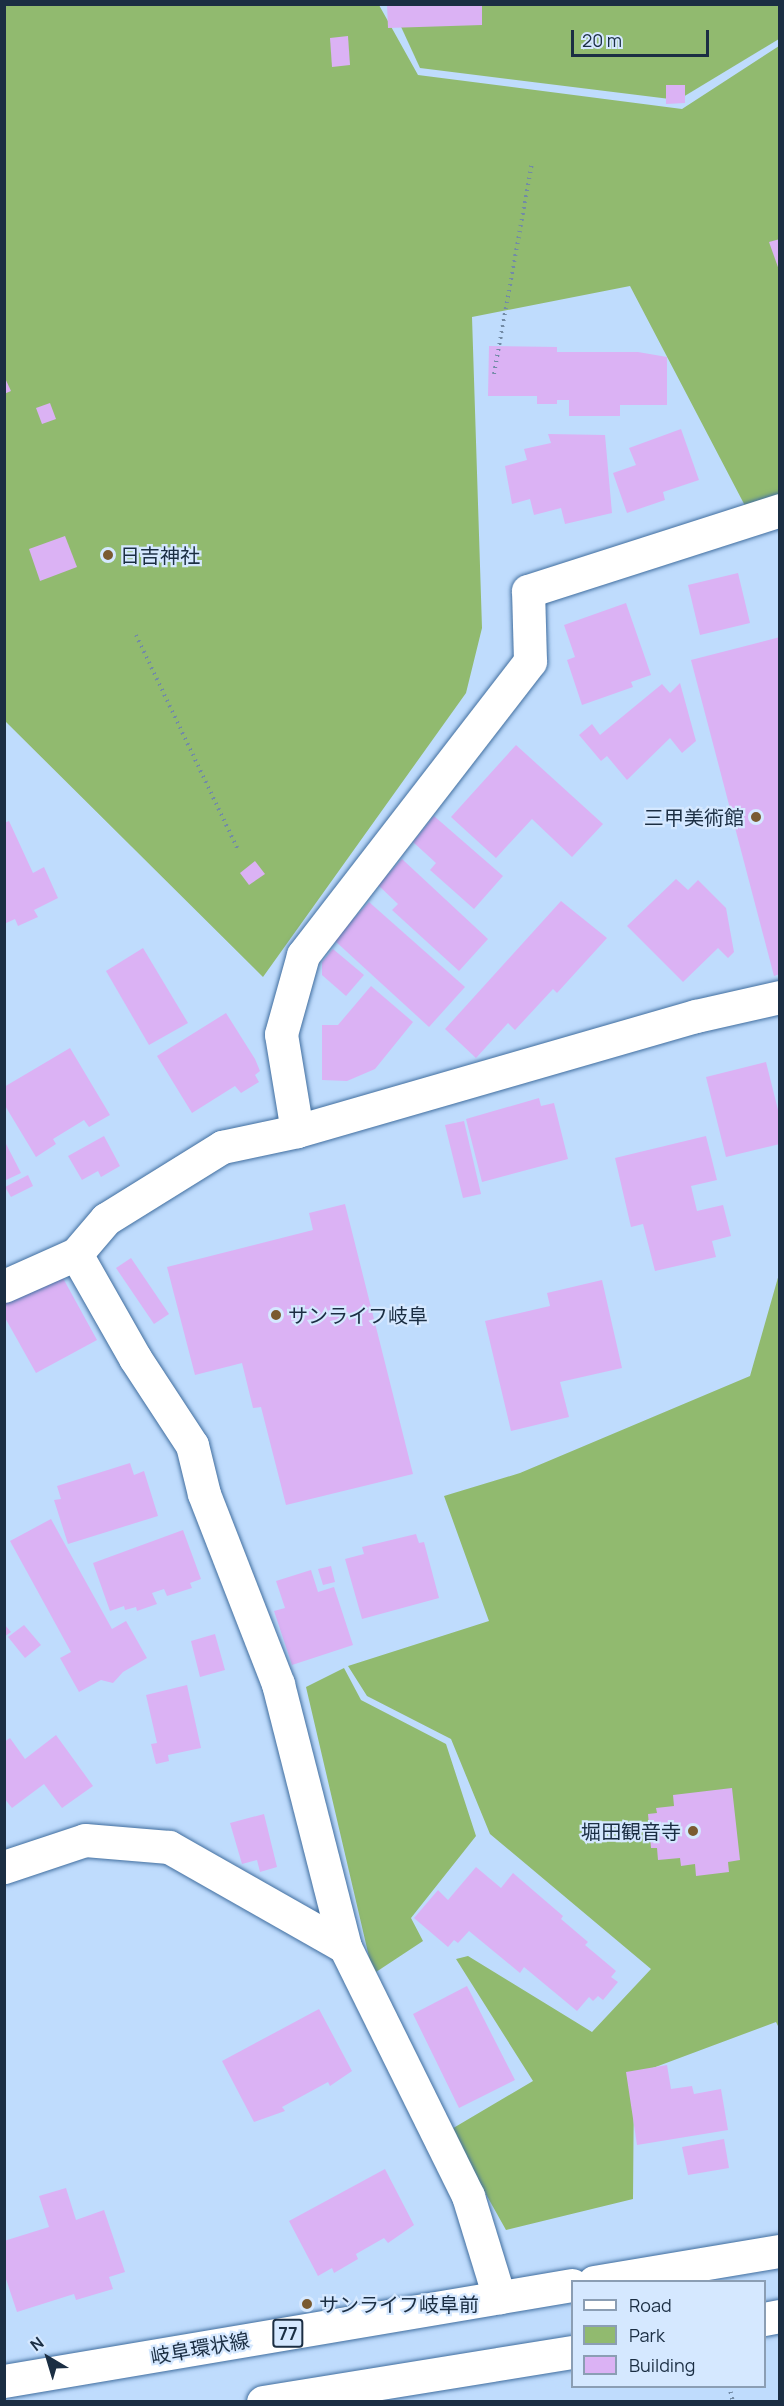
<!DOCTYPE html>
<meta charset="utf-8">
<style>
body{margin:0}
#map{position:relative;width:784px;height:2406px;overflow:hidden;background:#bfdcfd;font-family:Manrope,"Noto Sans JP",sans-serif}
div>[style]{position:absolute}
.green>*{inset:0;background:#91ba6f}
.building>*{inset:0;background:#dbb2f4}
.path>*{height:4px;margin-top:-2px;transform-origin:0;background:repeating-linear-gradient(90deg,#728ba6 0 1.5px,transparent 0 6px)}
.roads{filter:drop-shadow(0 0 2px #416e9f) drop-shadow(0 0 2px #416e9f)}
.minor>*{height:33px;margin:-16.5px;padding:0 16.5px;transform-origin:16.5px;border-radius:16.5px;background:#fff}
.major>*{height:33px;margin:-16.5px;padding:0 16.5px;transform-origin:16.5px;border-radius:16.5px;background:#fff}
.dots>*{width:16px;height:16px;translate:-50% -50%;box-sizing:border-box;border:3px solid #d5e8ff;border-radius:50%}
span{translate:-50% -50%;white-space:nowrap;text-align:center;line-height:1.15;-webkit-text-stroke:4.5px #d5e8ff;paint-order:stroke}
.shield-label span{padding:2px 4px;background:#d5e8ff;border:2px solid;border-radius:4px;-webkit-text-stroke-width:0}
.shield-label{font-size:18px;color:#1b2e43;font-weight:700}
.poi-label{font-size:20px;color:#1b2e43}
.left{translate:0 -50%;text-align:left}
.right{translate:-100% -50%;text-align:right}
.street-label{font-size:20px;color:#1b2e43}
.frame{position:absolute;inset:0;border:6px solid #1b2e43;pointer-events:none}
.legend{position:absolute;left:571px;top:2280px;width:195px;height:108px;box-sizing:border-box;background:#d5e8ff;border:2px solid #8b9eb4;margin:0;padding:8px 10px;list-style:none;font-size:18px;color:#1b2e43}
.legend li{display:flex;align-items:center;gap:12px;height:30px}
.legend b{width:30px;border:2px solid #8b9eb4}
.north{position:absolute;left:18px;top:2328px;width:60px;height:60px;-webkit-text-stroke:4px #d5e8ff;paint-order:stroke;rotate:322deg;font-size:16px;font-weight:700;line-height:24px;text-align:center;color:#1b2e43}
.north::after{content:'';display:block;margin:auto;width:21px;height:27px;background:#1b2e43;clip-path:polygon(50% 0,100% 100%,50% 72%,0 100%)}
.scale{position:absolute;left:571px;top:30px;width:138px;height:27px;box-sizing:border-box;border:3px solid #1b2e43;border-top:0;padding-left:8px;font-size:18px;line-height:21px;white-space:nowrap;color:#1b2e43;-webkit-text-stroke:4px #d5e8ff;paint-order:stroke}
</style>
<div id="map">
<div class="green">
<i style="clip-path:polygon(4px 5px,379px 5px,418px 75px,682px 109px,779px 46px,779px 517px,753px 521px,630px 286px,472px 317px,482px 628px,466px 693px,263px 977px,5px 721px)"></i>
<i style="clip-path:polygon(391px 5px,779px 5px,779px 39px,678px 100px,420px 68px)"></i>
<i style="clip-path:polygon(779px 1274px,779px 2028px,776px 2022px,634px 2075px,633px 2199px,506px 2230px,450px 2130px,533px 2081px,456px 1959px,468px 1956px,592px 2032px,651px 1969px,490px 1834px,451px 1739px,367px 1696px,348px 1666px,489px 1621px,444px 1496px,520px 1473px,750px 1376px)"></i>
<i style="clip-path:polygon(344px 1668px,361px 1700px,446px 1744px,476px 1836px,411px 1918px,423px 1941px,373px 1974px,306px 1687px)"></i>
</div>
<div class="building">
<i style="clip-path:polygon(387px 4px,482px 4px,482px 25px,388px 28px)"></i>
<i style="clip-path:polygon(348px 36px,350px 65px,332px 67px,330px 38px)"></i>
<i style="clip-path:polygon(666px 85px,685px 85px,685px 103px,666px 104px)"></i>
<i style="clip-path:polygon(780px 239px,780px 270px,779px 270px,769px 242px)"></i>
<i style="clip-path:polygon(489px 346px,557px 347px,557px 352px,638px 352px,667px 357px,667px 405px,620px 405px,620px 416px,569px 416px,569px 400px,557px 400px,557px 404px,537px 404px,537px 396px,488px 396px)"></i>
<i style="clip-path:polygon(4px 376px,11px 391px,4px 394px)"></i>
<i style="clip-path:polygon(50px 403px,56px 419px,42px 424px,36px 408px)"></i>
<i style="clip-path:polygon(681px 429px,699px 480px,663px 492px,665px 500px,627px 513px,613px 473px,636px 465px,629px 448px)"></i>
<i style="clip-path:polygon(548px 434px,605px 435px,612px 513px,565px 524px,561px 508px,534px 515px,530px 499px,512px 504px,505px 466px,527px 460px,524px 449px,551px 443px)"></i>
<i style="clip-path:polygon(65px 536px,77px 567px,40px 581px,29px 549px)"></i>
<i style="clip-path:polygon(738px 573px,750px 623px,700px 635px,688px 585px)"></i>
<i style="clip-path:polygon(626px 603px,651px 675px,631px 682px,633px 687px,582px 705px,567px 660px,575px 657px,564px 625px)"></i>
<i style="clip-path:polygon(780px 637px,780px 974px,774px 976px,691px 660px)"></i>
<i style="clip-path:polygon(680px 683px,696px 741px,682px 753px,670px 738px,627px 780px,607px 756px,601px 761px,579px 735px,592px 724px,600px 735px,662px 684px,670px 693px)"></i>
<i style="clip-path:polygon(516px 745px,603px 824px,572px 857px,532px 819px,496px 858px,451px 817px)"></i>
<i style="clip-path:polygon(434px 816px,503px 876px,474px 909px,430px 870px,436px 863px,413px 842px)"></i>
<i style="clip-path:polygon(9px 821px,33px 873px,44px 867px,58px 898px,34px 910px,38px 917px,18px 926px,15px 919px,4px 924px,4px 823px)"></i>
<i style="clip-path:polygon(402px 859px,488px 939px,459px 971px,392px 910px,398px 904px,378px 885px)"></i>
<i style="clip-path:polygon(255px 861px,265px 874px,249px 885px,240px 873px)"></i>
<i style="clip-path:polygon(676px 879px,688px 890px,698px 880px,726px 908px,734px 952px,728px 958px,718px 948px,683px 982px,627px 926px)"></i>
<i style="clip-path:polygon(561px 901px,607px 938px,557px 993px,553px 989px,515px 1030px,508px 1023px,476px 1058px,445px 1029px)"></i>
<i style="clip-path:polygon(369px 902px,465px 987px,429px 1027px,334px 940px)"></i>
<i style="clip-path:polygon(143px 948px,188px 1023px,149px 1045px,106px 971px)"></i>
<i style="clip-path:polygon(333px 949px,364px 975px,346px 996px,322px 975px,322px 962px)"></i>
<i style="clip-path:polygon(371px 986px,413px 1022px,375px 1069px,347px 1081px,322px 1080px,322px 1025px,338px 1025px)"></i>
<i style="clip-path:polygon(226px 1013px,255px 1059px,260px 1071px,255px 1075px,259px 1082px,241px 1093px,235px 1086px,192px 1113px,157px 1056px)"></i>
<i style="clip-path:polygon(70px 1048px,110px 1115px,89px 1127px,84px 1120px,53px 1139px,56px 1144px,36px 1157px,4px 1104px,4px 1087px)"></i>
<i style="clip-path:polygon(766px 1062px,780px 1118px,780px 1144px,726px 1157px,706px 1077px)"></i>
<i style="clip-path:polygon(539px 1098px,541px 1106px,554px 1103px,568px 1159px,482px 1182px,466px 1119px)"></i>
<i style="clip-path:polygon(464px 1121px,481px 1194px,463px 1198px,445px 1125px)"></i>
<i style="clip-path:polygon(104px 1136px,120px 1166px,101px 1177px,98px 1171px,82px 1180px,68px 1156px)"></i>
<i style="clip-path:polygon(706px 1136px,717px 1180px,691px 1186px,697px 1211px,723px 1205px,731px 1236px,712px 1241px,716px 1257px,655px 1271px,643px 1224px,631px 1227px,615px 1158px)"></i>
<i style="clip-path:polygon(4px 1140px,21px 1173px,4px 1181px)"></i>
<i style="clip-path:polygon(28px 1175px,33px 1186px,11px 1197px,5px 1187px)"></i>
<i style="clip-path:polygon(345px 1204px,413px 1474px,286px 1505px,261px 1407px,253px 1408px,242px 1363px,195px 1375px,167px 1267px,313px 1230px,309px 1213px)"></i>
<i style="clip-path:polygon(131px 1258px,169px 1314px,154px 1324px,116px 1268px)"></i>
<i style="clip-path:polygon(58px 1269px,97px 1340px,36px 1373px,4px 1316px,4px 1298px)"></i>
<i style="clip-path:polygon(602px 1280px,622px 1368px,560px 1382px,569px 1417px,511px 1431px,485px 1321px,550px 1306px,547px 1293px)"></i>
<i style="clip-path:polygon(130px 1463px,134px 1475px,144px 1471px,158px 1516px,68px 1544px,54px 1500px,61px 1499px,57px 1486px)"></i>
<i style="clip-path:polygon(51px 1519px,112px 1629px,126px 1621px,147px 1658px,123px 1672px,113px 1683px,101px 1680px,79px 1692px,60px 1658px,71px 1652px,10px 1541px)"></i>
<i style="clip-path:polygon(183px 1530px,201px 1579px,190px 1583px,192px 1588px,167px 1596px,164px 1589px,152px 1593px,157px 1604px,137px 1611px,136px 1607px,125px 1610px,124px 1606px,110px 1611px,93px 1563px)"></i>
<i style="clip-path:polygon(416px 1534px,419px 1543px,424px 1542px,439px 1598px,362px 1619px,345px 1559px,364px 1554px,362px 1547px)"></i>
<i style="clip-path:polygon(331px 1566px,335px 1582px,323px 1585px,318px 1569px)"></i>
<i style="clip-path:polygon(311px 1570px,318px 1592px,334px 1587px,353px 1645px,292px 1665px,274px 1611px,285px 1608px,276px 1581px)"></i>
<i style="clip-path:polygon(4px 1624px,11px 1632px,4px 1637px)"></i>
<i style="clip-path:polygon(24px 1625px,41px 1645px,25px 1658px,8px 1637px)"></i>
<i style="clip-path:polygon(215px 1634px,225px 1670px,200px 1677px,191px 1641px)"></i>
<i style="clip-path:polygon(187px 1685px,201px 1748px,168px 1755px,169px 1761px,156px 1764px,151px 1744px,157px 1743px,146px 1695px)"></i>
<i style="clip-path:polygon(56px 1735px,93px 1786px,62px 1808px,44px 1784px,12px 1808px,4px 1798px,4px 1742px,10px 1738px,25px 1759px)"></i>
<i style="clip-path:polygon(732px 1788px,740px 1860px,728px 1862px,729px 1872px,696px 1876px,695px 1864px,681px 1866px,680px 1858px,658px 1860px,657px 1848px,651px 1848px,648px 1814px,657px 1813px,656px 1808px,674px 1806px,673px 1795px)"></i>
<i style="clip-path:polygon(264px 1814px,277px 1867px,260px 1872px,257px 1860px,242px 1864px,230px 1823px)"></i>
<i style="clip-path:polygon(476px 1867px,501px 1888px,513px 1873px,563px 1916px,561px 1919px,588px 1942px,585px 1945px,616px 1971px,611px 1977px,618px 1982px,603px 2000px,598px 1996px,593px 2001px,589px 1997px,577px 2011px,524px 1967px,520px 1973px,469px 1931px,458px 1943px,454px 1940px,448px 1947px,414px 1918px,438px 1890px,448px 1900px)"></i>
<i style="clip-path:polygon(467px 1986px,515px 2080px,459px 2108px,413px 2014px)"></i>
<i style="clip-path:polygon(319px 2009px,352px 2071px,330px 2086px,328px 2082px,282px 2107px,285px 2111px,254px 2122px,222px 2061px)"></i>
<i style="clip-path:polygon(667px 2065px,671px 2089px,692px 2086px,694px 2094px,721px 2089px,728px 2130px,637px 2145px,626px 2072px)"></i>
<i style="clip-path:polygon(724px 2139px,729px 2168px,688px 2175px,682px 2147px)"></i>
<i style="clip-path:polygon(385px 2169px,414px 2225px,388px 2243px,384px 2238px,356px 2254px,358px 2259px,334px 2273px,332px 2268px,318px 2276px,289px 2221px)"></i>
<i style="clip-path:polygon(66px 2188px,76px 2220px,104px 2210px,125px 2272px,109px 2277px,113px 2289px,76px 2300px,74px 2294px,17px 2312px,4px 2273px,4px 2241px,49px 2227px,39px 2196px)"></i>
</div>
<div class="path">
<i style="left:494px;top:374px;width:214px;rotate:-79.8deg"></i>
<i style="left:136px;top:635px;width:236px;rotate:64.6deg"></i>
<i style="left:729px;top:2386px;width:16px;rotate:76deg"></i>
</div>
<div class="roads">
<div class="minor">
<i style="left:297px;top:1131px;width:98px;rotate:-99.4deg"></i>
<i style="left:281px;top:1034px;width:82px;rotate:-74.4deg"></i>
<i style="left:303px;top:955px;width:371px;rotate:-52.3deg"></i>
<i style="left:530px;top:661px;width:70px;rotate:-91.6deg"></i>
<i style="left:528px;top:591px;width:265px;rotate:-17.8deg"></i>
<i style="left:76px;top:1254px;width:120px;rotate:60.4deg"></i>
<i style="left:135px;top:1358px;width:104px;rotate:56.8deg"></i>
<i style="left:192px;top:1445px;width:50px;rotate:76.2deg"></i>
<i style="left:204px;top:1494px;width:204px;rotate:68.7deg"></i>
<i style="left:278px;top:1684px;width:271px;rotate:75.7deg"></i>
<i style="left:345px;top:1947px;width:278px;rotate:63.7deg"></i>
<i style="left:468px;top:2196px;width:106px;rotate:72.9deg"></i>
<i style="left:4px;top:1286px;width:79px;rotate:-24deg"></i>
<i style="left:76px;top:1254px;width:46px;rotate:-49.4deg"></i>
<i style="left:106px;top:1219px;width:137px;rotate:-31.8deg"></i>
<i style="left:222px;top:1147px;width:77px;rotate:-12deg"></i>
<i style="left:297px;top:1131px;width:415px;rotate:-16.1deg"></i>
<i style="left:696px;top:1016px;width:86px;rotate:-12.7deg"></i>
<i style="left:4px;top:1867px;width:85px;rotate:-18.4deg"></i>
<i style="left:85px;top:1840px;width:84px;rotate:4.8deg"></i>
<i style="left:169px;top:1847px;width:202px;rotate:29.6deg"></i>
</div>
<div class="major">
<i style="left:594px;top:2282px;width:189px;rotate:-9.5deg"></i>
<i style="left:764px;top:2319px;width:16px;rotate:-11deg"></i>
<i style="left:4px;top:2381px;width:576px;rotate:-9.59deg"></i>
<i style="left:263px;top:2402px;width:313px;rotate:-9.2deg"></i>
</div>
</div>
<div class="dots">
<i style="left:108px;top:555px;background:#7a5a30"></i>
<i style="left:756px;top:817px;background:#7a5a30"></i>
<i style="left:276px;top:1315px;background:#7a5a30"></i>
<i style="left:693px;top:1831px;background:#7a5a30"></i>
<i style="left:307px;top:2304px;background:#7a5a30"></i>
</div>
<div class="shield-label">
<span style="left:288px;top:2333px">77</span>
</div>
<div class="poi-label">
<span class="left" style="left:120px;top:555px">日吉神社</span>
<span class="right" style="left:744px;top:817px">三甲美術館</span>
<span class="left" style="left:288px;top:1315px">サンライフ岐阜</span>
<span class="right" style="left:681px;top:1831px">堀田観音寺</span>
<span class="left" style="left:319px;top:2304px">サンライフ岐阜前</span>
</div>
<div class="street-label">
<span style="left:200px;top:2348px;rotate:-10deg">岐阜環状線</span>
</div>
<div class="frame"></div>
<ul class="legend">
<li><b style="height:8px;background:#fff"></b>Road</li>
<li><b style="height:16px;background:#91ba6f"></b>Park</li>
<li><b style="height:16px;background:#dbb2f4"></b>Building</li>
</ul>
<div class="north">N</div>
<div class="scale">20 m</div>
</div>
